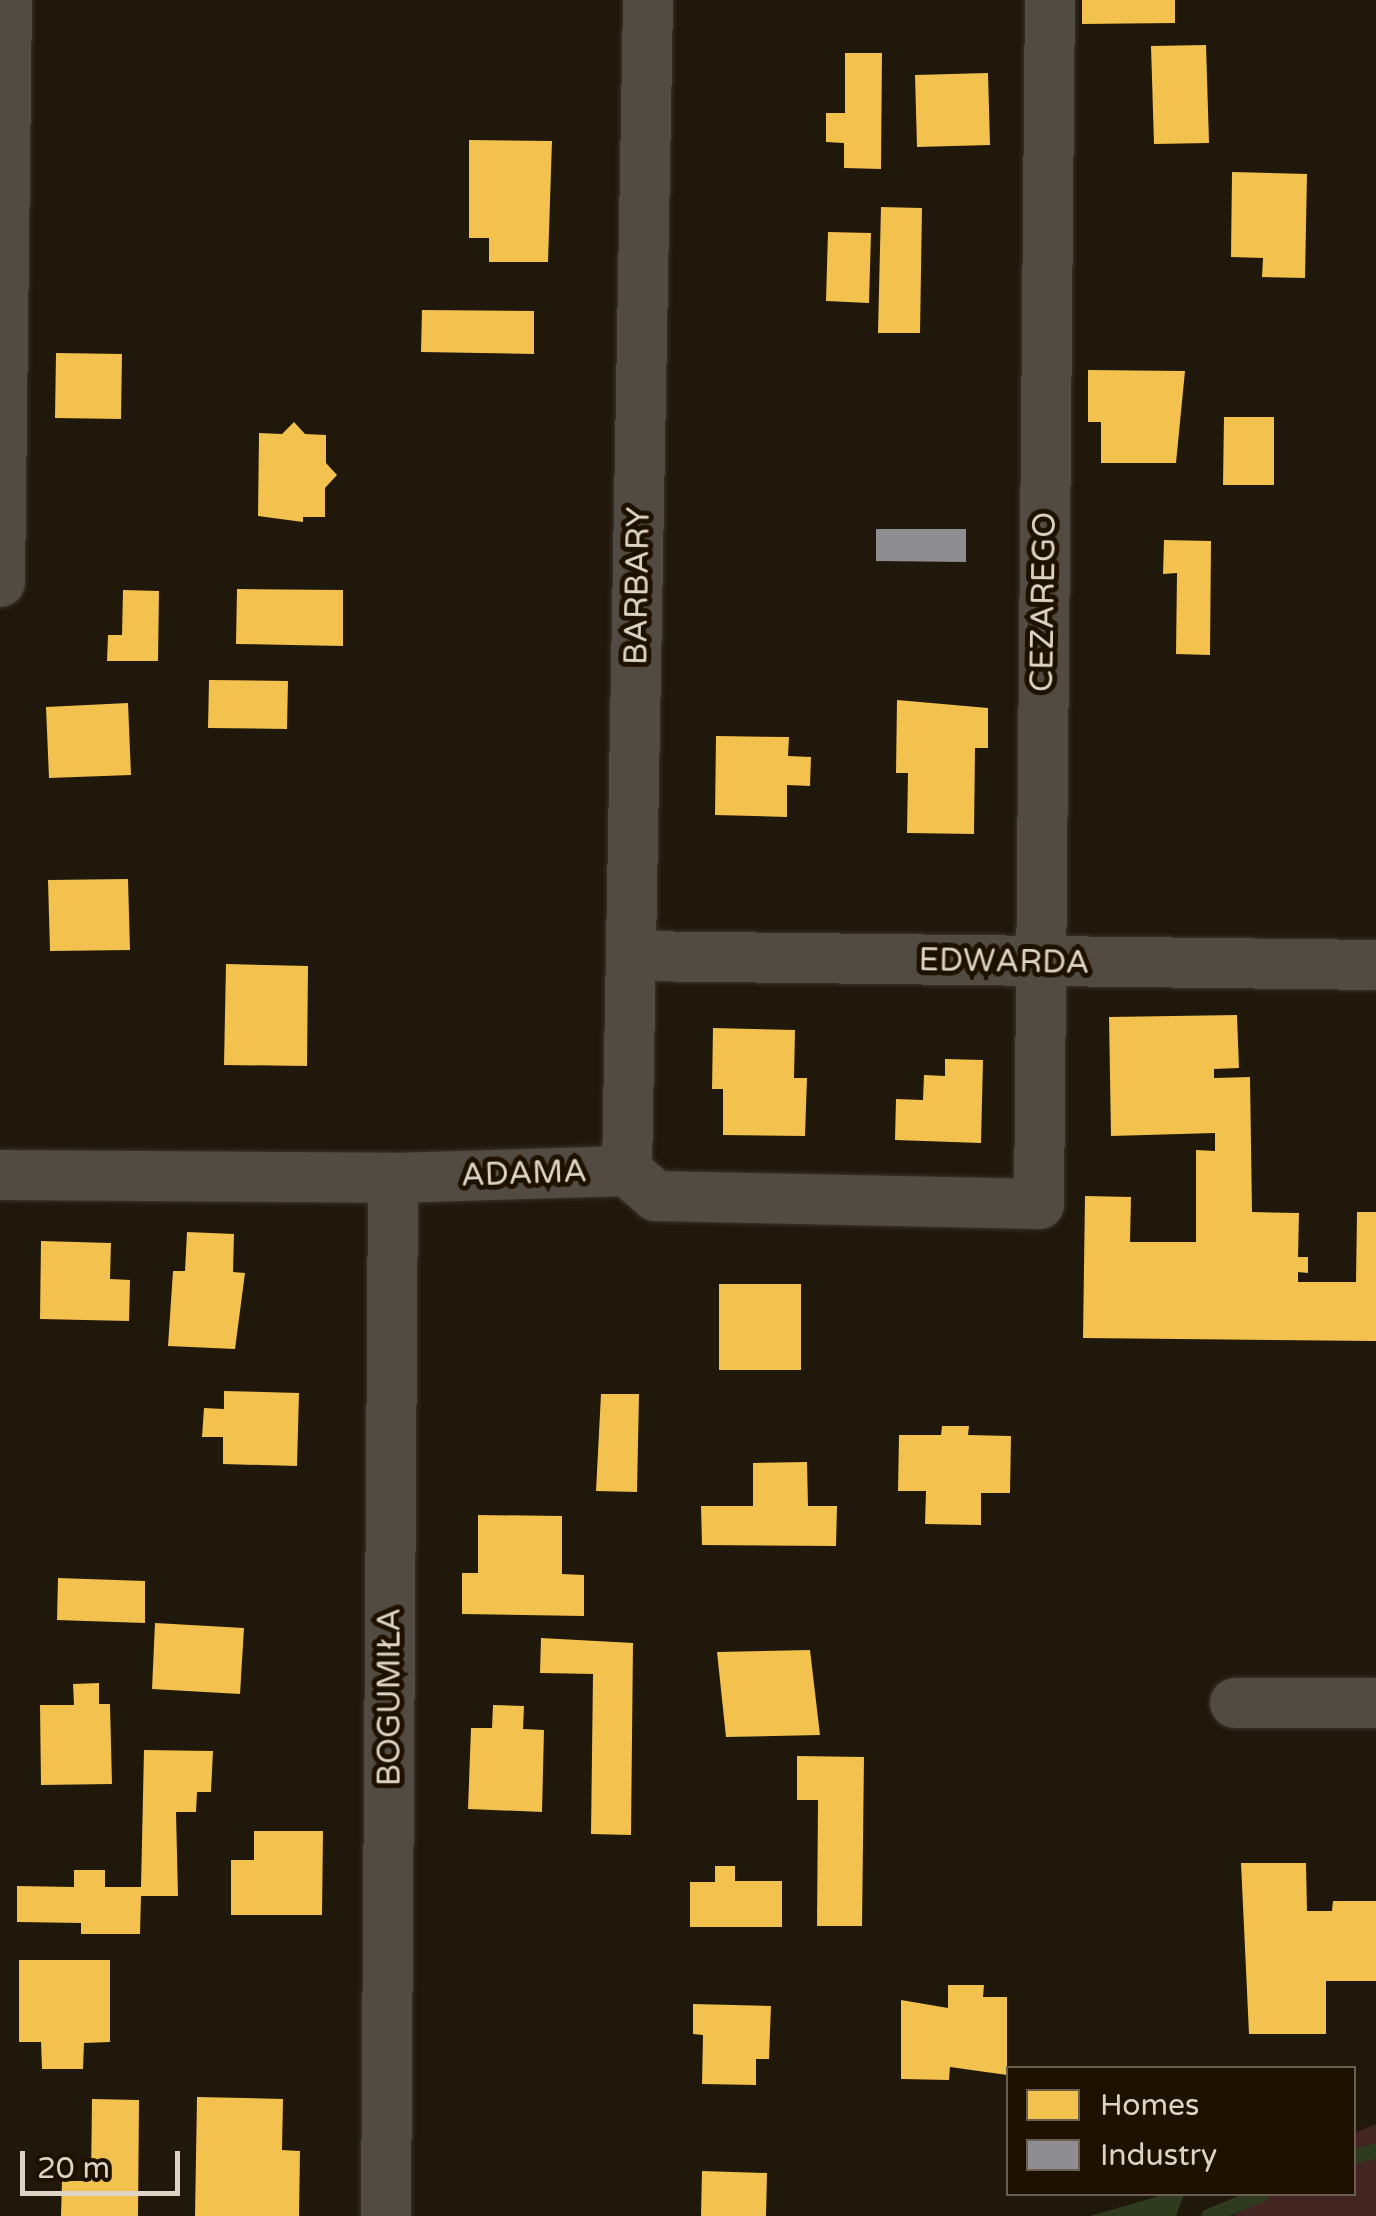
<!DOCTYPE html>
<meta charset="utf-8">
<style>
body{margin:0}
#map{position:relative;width:1376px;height:2216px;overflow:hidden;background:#20180b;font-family:"Varela Round",sans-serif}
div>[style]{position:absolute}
.green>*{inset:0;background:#432621}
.water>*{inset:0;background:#2f3b1f}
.homes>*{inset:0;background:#f2c14e}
.industry>*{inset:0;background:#8d8d92}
.stream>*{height:15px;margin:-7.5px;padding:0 7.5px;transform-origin:7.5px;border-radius:7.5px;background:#2f3b1f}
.roads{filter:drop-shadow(0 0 2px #38322a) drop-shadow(0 0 2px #38322a)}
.minor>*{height:50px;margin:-25px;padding:0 25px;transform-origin:25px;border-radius:25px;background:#514b42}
span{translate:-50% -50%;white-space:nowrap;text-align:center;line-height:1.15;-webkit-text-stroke:10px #1e1100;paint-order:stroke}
.street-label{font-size:32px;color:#ddd4c6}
.legend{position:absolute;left:1006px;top:2066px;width:350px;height:130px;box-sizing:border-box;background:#1e1100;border:2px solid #6a5f4f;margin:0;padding:12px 18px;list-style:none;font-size:30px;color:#ddd4c6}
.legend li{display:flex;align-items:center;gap:20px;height:50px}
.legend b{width:50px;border:2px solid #6a5f4f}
.scale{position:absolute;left:20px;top:2151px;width:160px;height:45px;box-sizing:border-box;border:5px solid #ddd4c6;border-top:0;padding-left:12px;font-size:30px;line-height:35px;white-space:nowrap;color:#ddd4c6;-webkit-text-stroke:8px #1e1100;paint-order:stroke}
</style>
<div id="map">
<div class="green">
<i style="clip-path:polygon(1376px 2124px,1376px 2216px,1233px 2216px,1263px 2194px,1354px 2194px,1354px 2133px)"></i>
</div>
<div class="water">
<i style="clip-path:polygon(1166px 2194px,1184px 2194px,1176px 2216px,1090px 2216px)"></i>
</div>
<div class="homes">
<i style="clip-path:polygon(1082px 0,1175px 0,1175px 23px,1082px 24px)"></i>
<i style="clip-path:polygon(1206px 45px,1209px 143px,1154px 144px,1151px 46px)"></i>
<i style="clip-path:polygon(845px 53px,882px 53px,881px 169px,844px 168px,844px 143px,826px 142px,826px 113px,845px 113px)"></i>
<i style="clip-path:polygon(988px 73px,990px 145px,917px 147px,915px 75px)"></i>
<i style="clip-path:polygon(469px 140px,552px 141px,548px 262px,489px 262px,489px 238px,469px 238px)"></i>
<i style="clip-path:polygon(1232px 172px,1307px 174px,1305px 278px,1262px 277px,1263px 258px,1231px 257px)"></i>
<i style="clip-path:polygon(881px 207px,922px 208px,920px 333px,878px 333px)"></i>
<i style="clip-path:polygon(828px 232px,871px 233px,869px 303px,826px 301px)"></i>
<i style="clip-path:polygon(422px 310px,534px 311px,534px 354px,421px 352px)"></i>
<i style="clip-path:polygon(56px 353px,122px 354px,121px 419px,55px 418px)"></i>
<i style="clip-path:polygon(1088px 370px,1185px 371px,1176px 463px,1101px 463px,1101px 422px,1088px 422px)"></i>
<i style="clip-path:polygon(1224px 417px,1274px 417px,1274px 485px,1223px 485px)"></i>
<i style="clip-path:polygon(294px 422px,305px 434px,326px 435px,326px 463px,337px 475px,325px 488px,325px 517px,303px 517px,303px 522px,258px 516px,259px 433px,282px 434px)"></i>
<i style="clip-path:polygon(1164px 540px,1211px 541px,1210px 655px,1176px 654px,1177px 573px,1163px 574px)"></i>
<i style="clip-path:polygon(237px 589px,343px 590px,343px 646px,236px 644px)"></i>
<i style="clip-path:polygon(123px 590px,159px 591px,158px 661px,107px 661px,108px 635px,122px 635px)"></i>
<i style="clip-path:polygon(209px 680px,288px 681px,287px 729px,208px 728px)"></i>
<i style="clip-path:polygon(897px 700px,988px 708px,988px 748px,975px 748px,974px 834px,907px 833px,908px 773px,896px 773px)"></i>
<i style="clip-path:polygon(128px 703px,131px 775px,49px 778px,46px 707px)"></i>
<i style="clip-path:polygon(716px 736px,789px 737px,788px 756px,811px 757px,810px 786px,787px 785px,787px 817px,715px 815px)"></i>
<i style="clip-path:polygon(128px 879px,130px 950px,50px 951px,48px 880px)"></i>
<i style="clip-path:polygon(226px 964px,308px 966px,307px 1066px,224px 1065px)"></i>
<i style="clip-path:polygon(1237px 1015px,1239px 1068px,1214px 1069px,1214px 1078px,1250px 1077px,1252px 1212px,1299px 1213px,1298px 1257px,1308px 1257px,1308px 1273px,1298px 1272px,1298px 1282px,1356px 1282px,1357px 1212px,1376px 1212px,1376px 1341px,1083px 1338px,1085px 1196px,1131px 1197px,1130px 1242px,1196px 1242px,1196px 1150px,1215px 1151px,1215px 1133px,1111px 1136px,1109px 1017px)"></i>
<i style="clip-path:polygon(713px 1028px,795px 1030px,794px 1078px,807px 1078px,805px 1136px,723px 1135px,723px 1089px,712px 1089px)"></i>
<i style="clip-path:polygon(945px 1059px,983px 1060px,981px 1143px,895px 1140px,896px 1099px,923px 1100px,924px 1075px,945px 1076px)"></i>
<i style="clip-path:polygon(187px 1232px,234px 1234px,233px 1272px,245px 1273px,235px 1349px,168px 1346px,173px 1271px,185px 1271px)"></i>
<i style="clip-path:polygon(41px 1241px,111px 1243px,110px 1279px,130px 1280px,129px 1321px,40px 1319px)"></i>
<i style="clip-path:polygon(719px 1284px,801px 1284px,801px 1370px,719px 1370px)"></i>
<i style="clip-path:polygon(224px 1391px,299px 1393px,297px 1466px,223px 1464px,223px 1437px,202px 1437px,204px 1408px,224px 1409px)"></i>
<i style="clip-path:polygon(601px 1394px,639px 1394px,637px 1492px,596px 1491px)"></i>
<i style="clip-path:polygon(942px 1426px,969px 1426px,968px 1435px,1011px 1436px,1010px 1493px,981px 1493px,981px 1525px,925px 1524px,926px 1491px,898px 1491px,899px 1435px,941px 1435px)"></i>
<i style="clip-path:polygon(807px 1462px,808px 1506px,837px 1506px,836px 1546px,702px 1545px,701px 1506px,753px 1506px,753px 1463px)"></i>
<i style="clip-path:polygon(478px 1515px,562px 1516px,562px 1574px,584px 1575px,584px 1616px,462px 1614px,462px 1573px,478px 1573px)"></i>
<i style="clip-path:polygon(58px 1578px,145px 1581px,145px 1623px,57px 1620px)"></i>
<i style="clip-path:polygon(155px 1623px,244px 1628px,240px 1694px,152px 1689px)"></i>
<i style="clip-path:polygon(541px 1638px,633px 1643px,631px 1835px,591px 1834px,593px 1674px,540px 1673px)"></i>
<i style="clip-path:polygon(810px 1650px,820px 1735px,726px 1737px,717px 1652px)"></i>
<i style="clip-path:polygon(99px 1683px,99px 1704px,110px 1704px,112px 1784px,41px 1785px,40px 1705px,74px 1705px,73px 1684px)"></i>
<i style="clip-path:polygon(493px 1705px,524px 1706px,523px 1729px,544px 1730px,542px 1812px,468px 1809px,471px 1728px,492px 1728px)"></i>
<i style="clip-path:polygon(144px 1750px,213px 1751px,211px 1792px,197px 1792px,196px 1812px,176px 1812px,178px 1896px,141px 1896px,140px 1934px,81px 1934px,81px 1923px,17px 1922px,17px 1886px,74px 1887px,74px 1870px,105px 1870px,105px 1887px,141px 1887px)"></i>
<i style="clip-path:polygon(797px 1756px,864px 1757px,862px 1926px,817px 1926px,818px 1800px,797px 1800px)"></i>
<i style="clip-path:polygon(254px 1831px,323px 1831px,322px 1915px,231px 1915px,231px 1860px,254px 1860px)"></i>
<i style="clip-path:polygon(1241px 1863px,1306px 1863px,1307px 1911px,1332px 1911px,1333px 1901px,1376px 1901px,1376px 1981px,1326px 1981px,1326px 2034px,1249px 2034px)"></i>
<i style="clip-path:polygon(715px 1866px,735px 1866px,735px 1881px,782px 1881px,782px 1927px,690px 1927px,690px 1882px,715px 1882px)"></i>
<i style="clip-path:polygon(19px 1960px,110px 1960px,110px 2042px,84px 2043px,83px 2069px,42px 2069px,41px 2042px,19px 2042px)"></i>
<i style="clip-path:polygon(948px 1985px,984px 1985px,983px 1997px,1007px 1997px,1007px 2075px,950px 2067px,949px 2080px,901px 2079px,901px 2000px,948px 2008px)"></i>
<i style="clip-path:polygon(693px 2004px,771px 2006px,769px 2059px,756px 2059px,756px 2085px,702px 2084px,703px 2035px,693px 2034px)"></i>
<i style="clip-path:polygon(197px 2097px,283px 2099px,282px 2150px,300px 2151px,299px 2216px,195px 2216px)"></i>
<i style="clip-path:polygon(92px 2099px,139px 2100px,138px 2216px,61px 2216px,62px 2181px,91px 2181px)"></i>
<i style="clip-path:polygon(702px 2171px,767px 2173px,766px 2216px,701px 2216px)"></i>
</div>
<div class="industry">
<i style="clip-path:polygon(876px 529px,966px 529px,966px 562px,876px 561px)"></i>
</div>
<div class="stream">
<i style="left:1354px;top:2156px;width:23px;rotate:-15deg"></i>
<i style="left:1208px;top:2216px;width:57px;rotate:-22.5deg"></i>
</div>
<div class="roads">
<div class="minor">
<i style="left:0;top:582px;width:582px;rotate:-89.31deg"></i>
<i style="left:631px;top:956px;width:745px;rotate:0.69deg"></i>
<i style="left:627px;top:1171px;width:1171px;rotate:-88.97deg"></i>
<i style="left:0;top:1175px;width:393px;rotate:0.4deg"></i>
<i style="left:393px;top:1178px;width:234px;rotate:-1.7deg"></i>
<i style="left:627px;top:1171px;width:38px;rotate:41deg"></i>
<i style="left:656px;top:1196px;width:383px;rotate:1.2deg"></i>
<i style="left:1039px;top:1204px;width:1204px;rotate:-89.48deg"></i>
<i style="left:1235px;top:1703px;width:141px"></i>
<i style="left:386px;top:2216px;width:1038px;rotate:-89.61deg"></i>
</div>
</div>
<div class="street-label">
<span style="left:638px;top:586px;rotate:-89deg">BARBARY</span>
<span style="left:1044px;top:602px;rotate:-89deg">CEZAREGO</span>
<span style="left:1004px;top:962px;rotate:1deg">EDWARDA</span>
<span style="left:524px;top:1174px;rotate:-2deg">ADAMA</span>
<span style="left:390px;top:1697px;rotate:-90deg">BOGUMIŁA</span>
</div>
<ul class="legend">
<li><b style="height:28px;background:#f2c14e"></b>Homes</li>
<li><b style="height:28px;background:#8d8d92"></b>Industry</li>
</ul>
<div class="scale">20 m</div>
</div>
